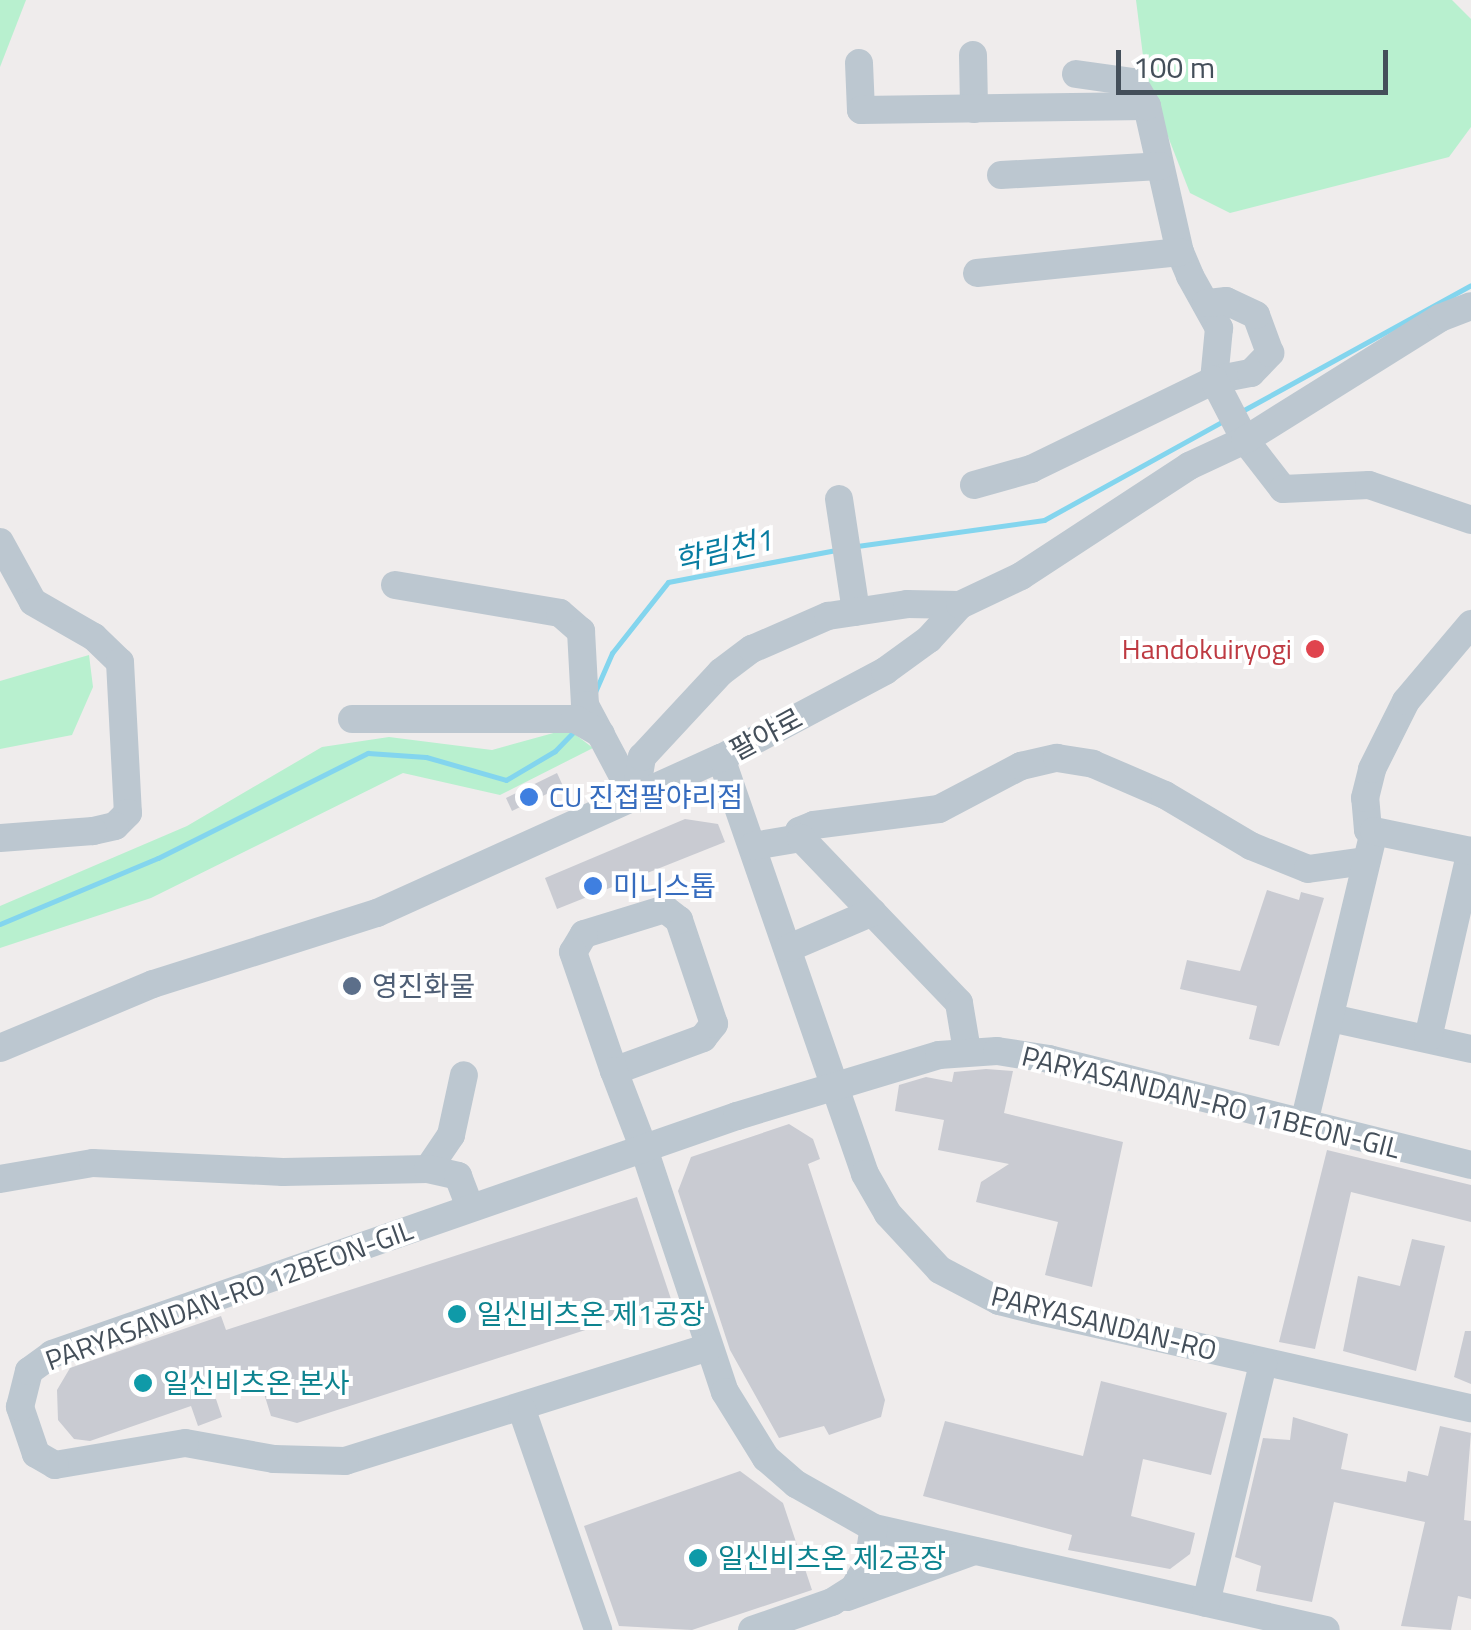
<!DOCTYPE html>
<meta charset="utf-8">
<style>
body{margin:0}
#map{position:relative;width:1471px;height:1630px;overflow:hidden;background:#efecec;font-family:"Titillium Web","Noto Sans KR",sans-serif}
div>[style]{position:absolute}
.green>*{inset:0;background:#b8f0cf}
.stream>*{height:5px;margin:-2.5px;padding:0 2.5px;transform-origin:2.5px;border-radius:2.5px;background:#83d5ee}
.building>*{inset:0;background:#c9cbd2}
.minor>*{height:28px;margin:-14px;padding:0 14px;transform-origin:14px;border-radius:14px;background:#bcc7d0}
.dots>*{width:28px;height:28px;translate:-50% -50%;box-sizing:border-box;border:5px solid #fff;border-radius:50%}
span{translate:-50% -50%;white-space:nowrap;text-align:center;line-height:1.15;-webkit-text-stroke:8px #fff;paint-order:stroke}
.health-label{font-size:28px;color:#be3a42}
.right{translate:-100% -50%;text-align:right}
.street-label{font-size:28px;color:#444f5a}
.shop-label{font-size:28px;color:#366cbe}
.left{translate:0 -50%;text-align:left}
.service-label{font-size:28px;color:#4e5e75}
.culture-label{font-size:28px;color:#0d838f}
.water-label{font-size:30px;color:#087da2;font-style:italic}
.scale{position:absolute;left:1116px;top:50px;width:272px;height:45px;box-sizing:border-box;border:5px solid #444f5a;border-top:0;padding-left:12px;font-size:30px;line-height:35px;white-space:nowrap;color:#444f5a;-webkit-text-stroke:8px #fff;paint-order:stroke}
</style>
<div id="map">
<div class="green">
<i style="clip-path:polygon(0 0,26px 0,0 67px)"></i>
<i style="clip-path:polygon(1136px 0,1452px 0,1471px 19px,1471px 127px,1449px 157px,1230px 213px,1190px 193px,1146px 80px)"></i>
<i style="clip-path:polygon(89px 655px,93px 687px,72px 735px,0 749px,0 681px)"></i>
<i style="clip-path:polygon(568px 729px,593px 748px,500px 795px,403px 773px,151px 898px,0 948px,0 906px,187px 826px,322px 747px,389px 737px,492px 750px)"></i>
</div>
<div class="stream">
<i style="left:1242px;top:411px;width:261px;rotate:-28.8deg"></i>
<i style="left:857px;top:546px;width:189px;rotate:-7.9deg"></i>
<i style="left:1044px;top:520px;width:205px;rotate:-28.9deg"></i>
<i style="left:595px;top:692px;width:43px;rotate:-66.4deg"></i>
<i style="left:612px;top:653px;width:90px;rotate:-51.7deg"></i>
<i style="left:668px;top:582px;width:171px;rotate:-10.8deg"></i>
<i style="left:0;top:924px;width:171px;rotate:-22.7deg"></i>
<i style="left:158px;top:858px;width:235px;rotate:-26.6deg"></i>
<i style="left:368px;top:753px;width:58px;rotate:3.9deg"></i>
<i style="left:426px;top:757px;width:83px;rotate:16deg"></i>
<i style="left:506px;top:780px;width:57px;rotate:-30.6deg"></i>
<i style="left:555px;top:751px;width:32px;rotate:-46deg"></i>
</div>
<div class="building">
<i style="clip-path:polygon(557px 773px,563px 786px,512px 811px,506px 798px)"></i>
<i style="clip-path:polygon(685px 819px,718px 824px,725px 842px,557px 909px,545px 878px)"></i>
<i style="clip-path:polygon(1267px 890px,1299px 900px,1301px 892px,1324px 898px,1279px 1046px,1249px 1039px,1257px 1006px,1180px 989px,1187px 960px,1240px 971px)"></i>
<i style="clip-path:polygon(986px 1069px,1013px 1071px,1004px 1113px,1123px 1142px,1092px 1287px,1045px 1275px,1058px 1222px,976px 1202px,981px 1182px,1009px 1164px,938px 1150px,944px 1120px,895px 1111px,899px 1085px,926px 1077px,952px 1082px,954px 1072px)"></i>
<i style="clip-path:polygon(789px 1124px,813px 1139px,820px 1159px,808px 1164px,885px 1400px,881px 1417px,829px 1435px,824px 1426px,779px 1438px,730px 1350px,678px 1191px,691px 1157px)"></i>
<i style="clip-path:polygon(1327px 1150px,1471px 1185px,1471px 1222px,1351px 1192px,1315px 1349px,1279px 1342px)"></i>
<i style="clip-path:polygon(637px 1197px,672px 1302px,297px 1423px,271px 1416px,257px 1371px,212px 1387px,222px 1417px,198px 1426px,191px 1406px,90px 1441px,74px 1439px,58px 1420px,57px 1390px,70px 1368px,221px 1316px,226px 1330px)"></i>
<i style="clip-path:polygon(1412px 1239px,1445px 1246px,1416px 1371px,1343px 1351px,1358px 1276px,1400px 1286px)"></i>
<i style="clip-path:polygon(1465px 1331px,1471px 1331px,1471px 1384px,1454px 1377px)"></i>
<i style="clip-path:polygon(1101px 1381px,1227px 1413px,1211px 1475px,1143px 1459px,1131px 1516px,1195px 1533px,1190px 1554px,1170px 1569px,1068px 1550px,1072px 1535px,923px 1496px,945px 1421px,1083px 1456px)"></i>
<i style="clip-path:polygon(1293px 1417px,1348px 1434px,1341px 1469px,1406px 1482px,1408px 1471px,1428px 1476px,1440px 1426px,1471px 1433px,1464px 1520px,1471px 1521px,1471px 1599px,1458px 1596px,1451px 1630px,1401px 1626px,1425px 1522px,1334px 1502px,1312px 1602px,1256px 1591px,1261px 1566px,1235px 1557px,1263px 1438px,1290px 1440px)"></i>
<i style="clip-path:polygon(740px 1471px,783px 1503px,812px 1590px,692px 1630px,619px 1626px,584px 1526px)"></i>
</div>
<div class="minor">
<i style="left:973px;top:55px;width:54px;rotate:88.9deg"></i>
<i style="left:859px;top:63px;width:47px;rotate:87.6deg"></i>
<i style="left:861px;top:110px;width:286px;rotate:-0.8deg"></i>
<i style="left:1147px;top:106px;width:150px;rotate:77.3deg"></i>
<i style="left:1180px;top:252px;width:26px;rotate:67deg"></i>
<i style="left:1190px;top:276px;width:60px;rotate:60.9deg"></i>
<i style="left:1219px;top:328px;width:52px;rotate:95.5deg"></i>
<i style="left:1214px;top:380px;width:38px;rotate:-11deg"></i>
<i style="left:1251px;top:373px;width:28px;rotate:-46deg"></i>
<i style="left:1270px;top:353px;width:40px;rotate:-110.2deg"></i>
<i style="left:1256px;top:315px;width:33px;rotate:-155deg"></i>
<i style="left:1226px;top:301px;width:20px;rotate:174deg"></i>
<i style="left:1076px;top:74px;width:58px;rotate:8deg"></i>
<i style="left:1133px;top:82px;width:28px;rotate:60deg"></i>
<i style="left:1001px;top:175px;width:159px;rotate:-3.2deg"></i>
<i style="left:977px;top:273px;width:204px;rotate:-5.9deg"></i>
<i style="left:974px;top:485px;width:59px;rotate:-15.7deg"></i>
<i style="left:1031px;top:469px;width:203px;rotate:-25.9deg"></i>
<i style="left:1214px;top:380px;width:68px;rotate:62.7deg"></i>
<i style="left:1245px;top:440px;width:62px;rotate:52.2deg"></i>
<i style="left:1283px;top:489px;width:86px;rotate:-2.7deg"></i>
<i style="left:1369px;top:485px;width:108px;rotate:18.9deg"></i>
<i style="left:839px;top:499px;width:114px;rotate:81.4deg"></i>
<i style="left:0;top:542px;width:68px;rotate:61.2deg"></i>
<i style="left:33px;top:602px;width:70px;rotate:29.8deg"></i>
<i style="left:94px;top:637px;width:36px;rotate:44deg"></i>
<i style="left:120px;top:662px;width:151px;rotate:87deg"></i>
<i style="left:128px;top:813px;width:18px;rotate:135deg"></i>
<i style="left:115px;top:826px;width:23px;rotate:167deg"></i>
<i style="left:93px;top:831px;width:93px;rotate:175.7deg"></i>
<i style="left:395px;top:585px;width:167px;rotate:9.6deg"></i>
<i style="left:560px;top:613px;width:28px;rotate:41deg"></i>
<i style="left:581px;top:631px;width:74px;rotate:86.9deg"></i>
<i style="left:585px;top:705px;width:106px;rotate:62deg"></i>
<i style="left:352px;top:719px;width:223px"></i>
<i style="left:575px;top:719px;width:30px;rotate:30deg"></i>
<i style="left:721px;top:758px;width:440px;rotate:70.9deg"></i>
<i style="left:865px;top:1174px;width:46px;rotate:60.1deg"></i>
<i style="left:888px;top:1214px;width:76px;rotate:47.1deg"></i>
<i style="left:940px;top:1270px;width:67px;rotate:27.7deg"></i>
<i style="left:999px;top:1301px;width:37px;rotate:14deg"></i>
<i style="left:1035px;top:1310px;width:447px;rotate:12.7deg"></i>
<i style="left:635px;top:799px;width:43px;rotate:-80.5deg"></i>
<i style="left:642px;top:757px;width:116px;rotate:-47.1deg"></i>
<i style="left:721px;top:672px;width:39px;rotate:-37deg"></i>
<i style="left:752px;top:649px;width:83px;rotate:-23.5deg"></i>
<i style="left:828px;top:616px;width:80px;rotate:-8.6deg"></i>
<i style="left:907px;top:604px;width:53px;rotate:1.1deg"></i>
<i style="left:1374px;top:831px;width:6px;rotate:-171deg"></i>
<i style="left:1368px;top:830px;width:32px;rotate:-95deg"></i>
<i style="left:1365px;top:798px;width:30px;rotate:-76deg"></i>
<i style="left:1372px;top:769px;width:76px;rotate:-63.4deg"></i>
<i style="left:1406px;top:701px;width:101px;rotate:-49.8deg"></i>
<i style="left:801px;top:838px;width:7px;rotate:-106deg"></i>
<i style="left:799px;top:831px;width:16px;rotate:-22deg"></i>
<i style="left:814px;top:825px;width:126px;rotate:-7.3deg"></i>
<i style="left:939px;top:809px;width:93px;rotate:-27.7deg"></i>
<i style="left:1021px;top:766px;width:37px;rotate:-13deg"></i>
<i style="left:1057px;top:758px;width:36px;rotate:9deg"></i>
<i style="left:1093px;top:764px;width:78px;rotate:23.3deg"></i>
<i style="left:1165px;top:795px;width:100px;rotate:30.7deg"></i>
<i style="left:1251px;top:846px;width:61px;rotate:22deg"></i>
<i style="left:1308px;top:869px;width:59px;rotate:-7.9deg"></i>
<i style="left:753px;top:846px;width:49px;rotate:-9.5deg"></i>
<i style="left:801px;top:838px;width:228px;rotate:46.2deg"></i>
<i style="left:959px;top:1003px;width:49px;rotate:80.5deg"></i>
<i style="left:789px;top:948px;width:91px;rotate:-23.2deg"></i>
<i style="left:1331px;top:1018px;width:143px;rotate:12.5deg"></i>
<i style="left:1428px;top:1038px;width:192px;rotate:-77.1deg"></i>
<i style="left:0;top:1048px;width:166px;rotate:-22.7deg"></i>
<i style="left:153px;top:984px;width:235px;rotate:-17.6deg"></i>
<i style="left:377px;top:913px;width:377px;rotate:-24.3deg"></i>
<i style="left:721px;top:758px;width:186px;rotate:-27.9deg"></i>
<i style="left:885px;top:671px;width:54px;rotate:-36deg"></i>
<i style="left:929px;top:639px;width:46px;rotate:-47.6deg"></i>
<i style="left:960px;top:605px;width:68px;rotate:-25.4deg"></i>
<i style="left:1021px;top:576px;width:201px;rotate:-33.2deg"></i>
<i style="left:1189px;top:466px;width:62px;rotate:-24.9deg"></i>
<i style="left:1245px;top:440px;width:230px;rotate:-32deg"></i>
<i style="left:1440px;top:318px;width:33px;rotate:-21deg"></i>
<i style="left:614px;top:1071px;width:95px;rotate:-20.3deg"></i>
<i style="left:703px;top:1038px;width:18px;rotate:-52deg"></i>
<i style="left:714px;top:1024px;width:110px;rotate:-108.6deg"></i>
<i style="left:679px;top:920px;width:18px;rotate:-142deg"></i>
<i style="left:665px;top:909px;width:85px;rotate:162.8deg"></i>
<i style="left:584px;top:934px;width:21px;rotate:121deg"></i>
<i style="left:573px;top:952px;width:126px;rotate:71deg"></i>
<i style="left:614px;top:1071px;width:84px;rotate:69deg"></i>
<i style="left:644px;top:1149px;width:256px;rotate:71.6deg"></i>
<i style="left:725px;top:1392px;width:78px;rotate:58.2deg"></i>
<i style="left:766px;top:1458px;width:40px;rotate:41deg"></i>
<i style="left:796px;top:1484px;width:90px;rotate:29.4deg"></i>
<i style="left:874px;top:1528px;width:463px;rotate:12.7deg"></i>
<i style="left:1304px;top:1123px;width:300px;rotate:-76.5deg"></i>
<i style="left:1374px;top:831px;width:99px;rotate:11.7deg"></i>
<i style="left:428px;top:1169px;width:41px;rotate:-55.9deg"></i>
<i style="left:451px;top:1135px;width:61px;rotate:-77.8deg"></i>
<i style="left:0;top:1179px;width:94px;rotate:-9.8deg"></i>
<i style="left:93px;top:1163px;width:190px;rotate:2.7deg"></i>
<i style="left:283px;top:1172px;width:145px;rotate:-1.2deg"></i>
<i style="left:428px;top:1169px;width:31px;rotate:13deg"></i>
<i style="left:458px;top:1176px;width:34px;rotate:69deg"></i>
<i style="left:709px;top:1347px;width:381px;rotate:162.6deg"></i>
<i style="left:345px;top:1461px;width:71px;rotate:-178.4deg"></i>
<i style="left:274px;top:1459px;width:90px;rotate:-169.8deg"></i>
<i style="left:185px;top:1443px;width:132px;rotate:170.4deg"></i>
<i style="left:55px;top:1465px;width:22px;rotate:-150deg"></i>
<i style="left:36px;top:1454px;width:50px;rotate:-108.8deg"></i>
<i style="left:20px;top:1407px;width:37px;rotate:-76deg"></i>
<i style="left:29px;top:1371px;width:29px;rotate:-36deg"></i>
<i style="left:52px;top:1354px;width:725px;rotate:-19.16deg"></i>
<i style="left:737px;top:1116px;width:211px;rotate:-16.8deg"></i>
<i style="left:939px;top:1055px;width:58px;rotate:-3.9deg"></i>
<i style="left:997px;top:1051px;width:53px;rotate:8.7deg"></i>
<i style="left:1049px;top:1059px;width:435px;rotate:14.1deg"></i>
<i style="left:522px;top:1410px;width:233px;rotate:70.9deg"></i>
<i style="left:847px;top:1597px;width:135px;rotate:-19.9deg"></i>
<i style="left:1206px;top:1603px;width:247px;rotate:-76.6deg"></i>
<i style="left:752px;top:1630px;width:85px;rotate:-19.3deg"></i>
<i style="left:832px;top:1602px;width:26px;rotate:-32deg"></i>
<i style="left:854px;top:1588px;width:28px;rotate:-60deg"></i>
<i style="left:868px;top:1564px;width:36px;rotate:-81deg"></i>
</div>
<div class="dots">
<i style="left:1315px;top:649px;background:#e0444e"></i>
<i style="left:529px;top:797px;background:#3f7fe0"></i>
<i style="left:593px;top:886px;background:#3f7fe0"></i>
<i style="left:352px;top:986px;background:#5c6f8a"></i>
<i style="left:457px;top:1314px;background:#0f9aa8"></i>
<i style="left:143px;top:1383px;background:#0f9aa8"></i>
<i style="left:698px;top:1558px;background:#0f9aa8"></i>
</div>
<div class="health-label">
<span class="right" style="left:1292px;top:649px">Handokuiryogi</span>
</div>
<div class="street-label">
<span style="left:766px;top:734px;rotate:-28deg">팔야로</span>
<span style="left:1211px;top:1102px;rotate:14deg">PARYASANDAN-RO 11BEON-GIL</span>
<span style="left:229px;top:1295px;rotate:-20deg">PARYASANDAN-RO 12BEON-GIL</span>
<span style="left:1104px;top:1323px;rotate:14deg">PARYASANDAN-RO</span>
</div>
<div class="shop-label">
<span class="left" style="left:549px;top:797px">CU 진접팔야리점</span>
<span class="left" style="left:613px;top:886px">미니스톱</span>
</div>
<div class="service-label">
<span class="left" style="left:372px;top:986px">영진화물</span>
</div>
<div class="culture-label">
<span class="left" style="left:477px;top:1314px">일신비츠온 제1공장</span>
<span class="left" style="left:163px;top:1383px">일신비츠온 본사</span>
<span class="left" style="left:718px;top:1558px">일신비츠온 제2공장</span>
</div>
<div class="water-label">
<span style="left:723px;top:550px;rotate:-13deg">학림천1</span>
</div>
<div class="scale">100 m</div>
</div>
